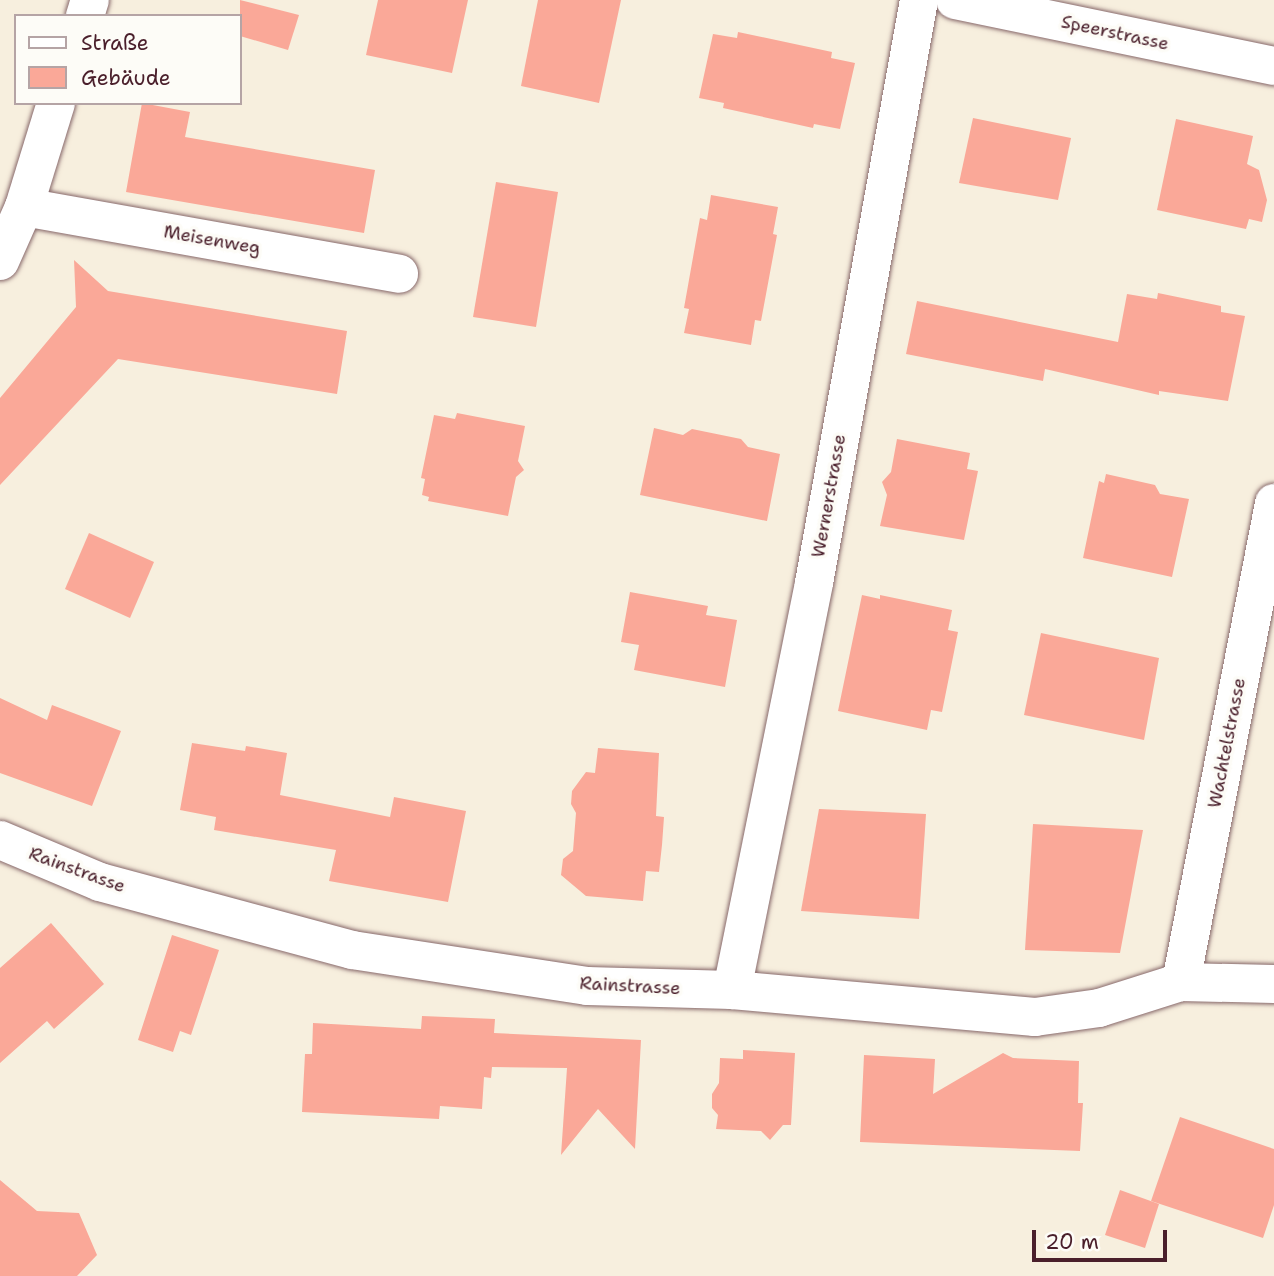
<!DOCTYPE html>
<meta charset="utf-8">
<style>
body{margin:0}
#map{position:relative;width:1274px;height:1276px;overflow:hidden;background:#f7efde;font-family:"Shantell Sans",sans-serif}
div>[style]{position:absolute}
.building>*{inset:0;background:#faa898}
.roads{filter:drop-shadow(0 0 2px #87686a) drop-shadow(0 0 2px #87686a)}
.minor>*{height:38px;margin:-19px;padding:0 19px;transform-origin:19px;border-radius:19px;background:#fff}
.major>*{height:38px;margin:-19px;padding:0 19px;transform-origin:19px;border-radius:19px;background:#fff}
span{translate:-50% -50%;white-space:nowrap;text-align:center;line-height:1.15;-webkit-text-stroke:7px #fdfcf7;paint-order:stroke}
.street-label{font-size:18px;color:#4a1f2b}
.legend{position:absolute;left:14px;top:14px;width:228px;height:91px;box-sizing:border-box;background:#fdfcf7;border:2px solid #b5a4a5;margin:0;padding:9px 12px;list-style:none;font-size:21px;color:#4a1f2b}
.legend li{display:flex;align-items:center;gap:14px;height:35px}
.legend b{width:35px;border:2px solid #b5a4a5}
.scale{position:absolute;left:1032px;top:1230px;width:135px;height:32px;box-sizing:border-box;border:4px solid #4a1f2b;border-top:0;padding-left:9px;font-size:21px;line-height:24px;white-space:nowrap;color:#4a1f2b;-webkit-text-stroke:5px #fdfcf7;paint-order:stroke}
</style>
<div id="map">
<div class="building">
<i style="clip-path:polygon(240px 0,299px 15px,288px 50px,240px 36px)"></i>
<i style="clip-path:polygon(378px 0,468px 0,452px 73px,366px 55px)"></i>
<i style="clip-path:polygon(538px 0,621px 0,599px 103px,521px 86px)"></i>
<i style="clip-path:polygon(738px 32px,832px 52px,831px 58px,855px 63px,840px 129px,814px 124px,813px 128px,723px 108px,724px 103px,699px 98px,713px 34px,737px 38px)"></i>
<i style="clip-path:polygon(142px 103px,190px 112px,185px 137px,375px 170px,364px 233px,126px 192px)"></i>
<i style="clip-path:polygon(973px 118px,1071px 138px,1058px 200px,959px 183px)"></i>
<i style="clip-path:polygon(1176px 119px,1253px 136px,1247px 164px,1259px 170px,1267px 200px,1262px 222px,1249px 219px,1246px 229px,1157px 210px)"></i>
<i style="clip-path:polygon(496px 182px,558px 192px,536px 327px,473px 317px)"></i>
<i style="clip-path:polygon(711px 195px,778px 207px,773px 234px,777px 235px,761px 321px,755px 320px,751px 345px,684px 333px,689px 309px,684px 308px,700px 218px,707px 220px)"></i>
<i style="clip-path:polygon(74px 260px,108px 291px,347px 331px,337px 394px,118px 359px,0 485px,0 398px,76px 307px)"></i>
<i style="clip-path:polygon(1158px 293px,1221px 306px,1221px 312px,1245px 316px,1228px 401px,1159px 391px,1159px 395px,1045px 369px,1043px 381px,906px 354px,917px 301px,1118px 342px,1127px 294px,1157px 299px)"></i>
<i style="clip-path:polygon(457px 413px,525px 426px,518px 461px,524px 470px,516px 477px,508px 516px,428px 501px,429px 497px,422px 495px,425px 479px,421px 478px,434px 415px,455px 419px)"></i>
<i style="clip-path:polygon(654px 428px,683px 435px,692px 429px,741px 439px,748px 447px,780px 454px,767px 521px,640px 495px)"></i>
<i style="clip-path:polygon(897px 439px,970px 453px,967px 469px,978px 471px,964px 540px,880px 526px,887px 495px,882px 482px,891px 472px)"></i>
<i style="clip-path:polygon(1106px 474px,1155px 485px,1160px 494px,1189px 499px,1172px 577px,1083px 558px,1099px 481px,1104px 483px)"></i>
<i style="clip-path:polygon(89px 533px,154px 562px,130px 618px,65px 589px)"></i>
<i style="clip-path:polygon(630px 592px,708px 606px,706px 615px,737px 620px,725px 687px,634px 670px,639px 645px,621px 642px)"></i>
<i style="clip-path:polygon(862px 595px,880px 599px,880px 595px,952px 610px,948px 630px,958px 632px,942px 712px,931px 710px,927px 730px,838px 711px)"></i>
<i style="clip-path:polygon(1041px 633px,1159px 658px,1144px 740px,1024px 715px)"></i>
<i style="clip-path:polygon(0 698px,47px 720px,52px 705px,121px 731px,92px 806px,0 773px)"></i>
<i style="clip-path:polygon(192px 743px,245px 751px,246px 746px,287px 753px,280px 795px,390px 817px,394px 797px,466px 811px,448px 902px,329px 881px,336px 850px,214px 830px,216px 817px,180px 810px)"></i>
<i style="clip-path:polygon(598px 748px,659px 753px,656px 816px,664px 817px,662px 845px,659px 872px,646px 871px,643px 901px,586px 896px,561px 875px,563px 859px,573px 851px,576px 813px,571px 804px,572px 791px,586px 772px,595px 773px)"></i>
<i style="clip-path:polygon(819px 809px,926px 814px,919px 919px,801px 911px)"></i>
<i style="clip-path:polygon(1033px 824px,1143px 830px,1120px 953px,1025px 950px)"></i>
<i style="clip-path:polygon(51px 923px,104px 984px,54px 1029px,47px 1021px,0 1063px,0 968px)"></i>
<i style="clip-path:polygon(172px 935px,219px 950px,191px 1035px,180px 1031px,173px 1052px,138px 1040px)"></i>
<i style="clip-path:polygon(422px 1016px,495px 1019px,494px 1033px,641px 1040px,635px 1149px,598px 1109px,561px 1155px,567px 1068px,492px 1067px,491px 1078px,484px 1077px,482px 1109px,440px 1106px,439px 1119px,302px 1112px,305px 1054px,312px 1054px,313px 1023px,421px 1029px)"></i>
<i style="clip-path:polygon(743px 1050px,795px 1053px,791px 1125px,783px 1125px,770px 1140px,761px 1131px,716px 1129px,718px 1115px,712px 1108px,712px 1094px,719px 1083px,720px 1058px,743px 1059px)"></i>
<i style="clip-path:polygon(1003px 1053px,1013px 1058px,1079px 1061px,1078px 1103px,1083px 1103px,1080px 1151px,860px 1142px,864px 1055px,935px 1059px,933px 1094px)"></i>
<i style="clip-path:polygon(1180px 1117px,1274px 1149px,1274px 1205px,1263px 1238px,1151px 1201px)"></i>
<i style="clip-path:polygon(0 1180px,37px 1211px,79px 1213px,97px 1255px,77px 1276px,0 1276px)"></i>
<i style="clip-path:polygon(1120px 1190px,1159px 1204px,1145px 1248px,1105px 1235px)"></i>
</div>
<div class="roads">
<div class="minor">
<i style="left:955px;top:0;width:326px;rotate:11.7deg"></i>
<i style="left:24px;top:207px;width:381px;rotate:10.1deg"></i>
<i style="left:0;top:840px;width:108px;rotate:22.8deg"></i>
<i style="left:100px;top:882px;width:261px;rotate:15.1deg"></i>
<i style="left:352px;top:950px;width:238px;rotate:8.7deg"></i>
<i style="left:587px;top:986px;width:145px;rotate:1.6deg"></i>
<i style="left:732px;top:990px;width:304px;rotate:5.1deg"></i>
<i style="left:1035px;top:1017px;width:65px;rotate:-8deg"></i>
<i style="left:1099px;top:1008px;width:86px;rotate:-17.6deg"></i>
<i style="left:1181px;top:982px;width:93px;rotate:1.2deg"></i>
<i style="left:1181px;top:982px;width:488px;rotate:-79deg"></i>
<i style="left:732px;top:990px;width:415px;rotate:-78.6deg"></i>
<i style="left:814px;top:583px;width:592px;rotate:-79.79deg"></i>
</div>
<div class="major">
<i style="left:85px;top:16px;width:17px;rotate:-73deg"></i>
<i style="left:0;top:261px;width:59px;rotate:-66deg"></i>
<i style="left:24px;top:207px;width:109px;rotate:-72.9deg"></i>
</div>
</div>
<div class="street-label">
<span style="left:1115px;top:33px;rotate:12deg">Speerstrasse</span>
<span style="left:212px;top:240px;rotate:10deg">Meisenweg</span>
<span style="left:829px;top:496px;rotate:-80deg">Wernerstrasse</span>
<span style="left:1227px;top:743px;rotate:-79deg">Wachtelstrasse</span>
<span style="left:77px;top:870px;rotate:20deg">Rainstrasse</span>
<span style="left:630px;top:986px;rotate:3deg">Rainstrasse</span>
</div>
<ul class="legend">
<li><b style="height:9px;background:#fff"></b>Straße</li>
<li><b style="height:19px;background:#faa898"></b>Gebäude</li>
</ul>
<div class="scale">20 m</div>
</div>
